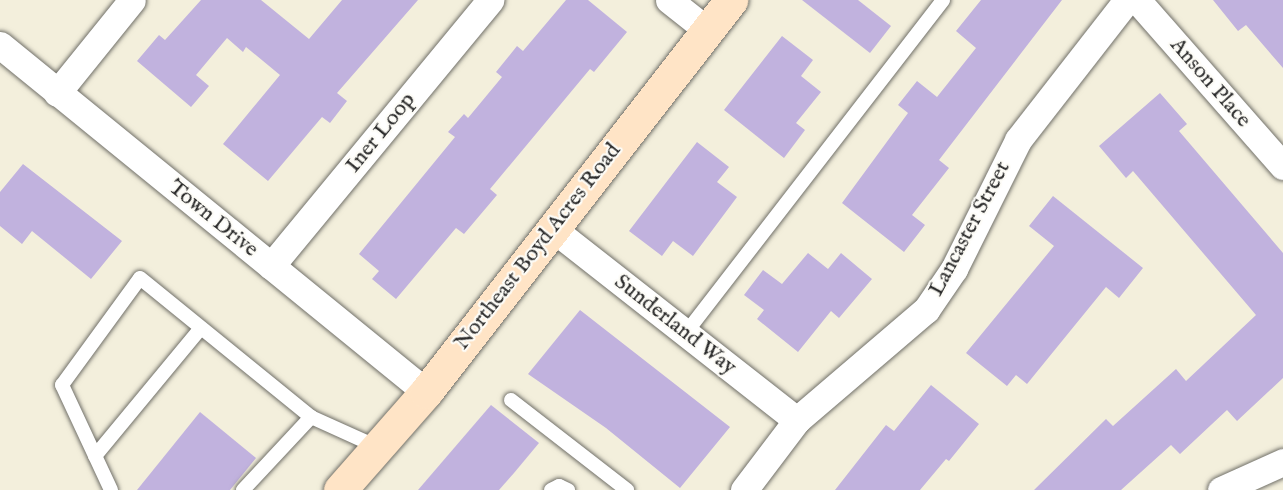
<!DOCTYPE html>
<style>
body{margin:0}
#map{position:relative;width:1283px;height:490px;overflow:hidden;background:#f3efdc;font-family:"IM FELL English",serif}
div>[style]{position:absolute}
.building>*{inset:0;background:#c1b2de}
.roads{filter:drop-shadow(0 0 2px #717069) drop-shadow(0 0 2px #717069)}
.lane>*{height:14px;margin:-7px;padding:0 7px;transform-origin:7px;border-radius:7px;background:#fff}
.street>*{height:27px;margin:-13.5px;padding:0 13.5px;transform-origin:13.5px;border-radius:13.5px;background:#fff}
.secondary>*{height:33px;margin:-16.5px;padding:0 16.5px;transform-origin:16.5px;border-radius:16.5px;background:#ffe4c6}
span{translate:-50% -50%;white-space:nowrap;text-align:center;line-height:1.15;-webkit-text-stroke:4.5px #fdfcf7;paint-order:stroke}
.street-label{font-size:22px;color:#2b2b2b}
</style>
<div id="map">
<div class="building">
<i style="clip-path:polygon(201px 0,261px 0,309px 39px,342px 0,418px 0,337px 93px,347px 101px,330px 123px,322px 117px,268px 181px,223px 144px,280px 75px,246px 47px,243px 52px,227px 38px,196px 75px,209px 86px,191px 107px,137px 61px,159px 35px,165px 40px)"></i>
<i style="clip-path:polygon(566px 0,588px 0,627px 32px,594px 72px,590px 69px,490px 189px,497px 195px,464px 234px,456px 228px,396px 299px,372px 279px,379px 271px,359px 254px,455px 137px,448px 132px,464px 114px,468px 118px,502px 77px,496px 72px,517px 46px,523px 51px)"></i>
<i style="clip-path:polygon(802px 0,858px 0,891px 26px,870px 53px)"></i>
<i style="clip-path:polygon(981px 0,1062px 0,939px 160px,949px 168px,912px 215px,925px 225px,904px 252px,842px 203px,908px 113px,898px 105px,917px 81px,937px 97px,976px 48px,956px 31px)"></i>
<i style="clip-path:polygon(1213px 0,1283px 0,1283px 68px,1246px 25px,1238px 31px)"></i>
<i style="clip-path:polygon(782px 36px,813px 60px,801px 76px,821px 92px,796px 123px,805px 130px,784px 158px,724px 110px)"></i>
<i style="clip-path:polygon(1160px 93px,1187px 124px,1179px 131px,1283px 253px,1283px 378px,1237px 421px,1227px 410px,1180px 454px,1171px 445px,1121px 490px,1034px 490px,1106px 419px,1113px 426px,1176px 369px,1186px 381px,1256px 315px,1133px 171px,1126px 178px,1099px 146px)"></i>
<i style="clip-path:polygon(697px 142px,729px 167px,717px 182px,737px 197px,693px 256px,673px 241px,662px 256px,629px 231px)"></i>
<i style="clip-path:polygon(23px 164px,122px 241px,91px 279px,32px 231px,22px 244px,0 226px,0 192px)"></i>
<i style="clip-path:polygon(1053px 196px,1143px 268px,1119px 298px,1106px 287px,1027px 384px,1016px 375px,1007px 386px,966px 353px,1054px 246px,1029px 226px)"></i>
<i style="clip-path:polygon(808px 253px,828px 269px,841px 253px,872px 279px,839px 318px,831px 311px,798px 352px,757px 319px,764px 310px,744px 295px,763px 270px,782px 284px)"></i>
<i style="clip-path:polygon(580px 310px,730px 427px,680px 488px,606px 428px,528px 374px)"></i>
<i style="clip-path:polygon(931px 385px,979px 424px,949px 461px,946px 459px,920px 490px,835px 490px,886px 425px,894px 431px)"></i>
<i style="clip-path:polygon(491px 405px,539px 443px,514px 473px,499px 490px,418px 490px)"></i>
<i style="clip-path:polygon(200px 412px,256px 458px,230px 490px,137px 490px)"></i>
</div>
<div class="roads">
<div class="lane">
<i style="left:685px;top:334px;width:422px;rotate:-52.3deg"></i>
<i style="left:511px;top:400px;width:147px;rotate:37.8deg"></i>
<i style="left:95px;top:456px;width:166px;rotate:-50.4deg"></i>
<i style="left:111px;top:490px;width:116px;rotate:-115deg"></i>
<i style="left:62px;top:385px;width:132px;rotate:-53.9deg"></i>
<i style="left:140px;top:278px;width:220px;rotate:39.1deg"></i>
<i style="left:311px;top:417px;width:72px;rotate:24.4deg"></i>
<i style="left:243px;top:490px;width:100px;rotate:-47deg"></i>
<i style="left:551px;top:490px;width:9px;rotate:-27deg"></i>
<i style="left:559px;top:486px;width:10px;rotate:24deg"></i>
</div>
<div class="street">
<i style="left:669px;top:0;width:48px;rotate:38.3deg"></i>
<i style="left:1137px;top:0;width:221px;rotate:48.7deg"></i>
<i style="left:0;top:45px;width:549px;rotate:39.16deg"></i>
<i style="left:57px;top:93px;width:119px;rotate:-51.1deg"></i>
<i style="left:553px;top:229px;width:310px;rotate:38.1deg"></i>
<i style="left:271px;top:266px;width:345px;rotate:-50.5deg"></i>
<i style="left:744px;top:490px;width:88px;rotate:-52.9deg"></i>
<i style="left:797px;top:420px;width:170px;rotate:-40.5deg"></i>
<i style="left:926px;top:310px;width:50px;rotate:-55.7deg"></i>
<i style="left:954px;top:269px;width:144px;rotate:-63.6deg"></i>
<i style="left:1018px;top:140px;width:177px;rotate:-52.1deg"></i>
<i style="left:1221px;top:490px;width:68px;rotate:-24.3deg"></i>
</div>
<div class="secondary">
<i style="left:340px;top:490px;width:130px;rotate:-48.7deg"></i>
<i style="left:426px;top:392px;width:497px;rotate:-52.1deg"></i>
</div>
</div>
<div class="street-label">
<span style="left:1210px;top:83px;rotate:49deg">Anson Place</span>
<span style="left:381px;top:133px;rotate:-51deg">Iner Loop</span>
<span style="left:213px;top:219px;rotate:39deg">Town Drive</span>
<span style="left:970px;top:229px;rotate:-62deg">Lancaster Street</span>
<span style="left:538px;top:247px;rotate:-52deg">Northeast Boyd Acres Road</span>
<span style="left:675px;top:325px;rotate:38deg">Sunderland Way</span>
</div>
</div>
